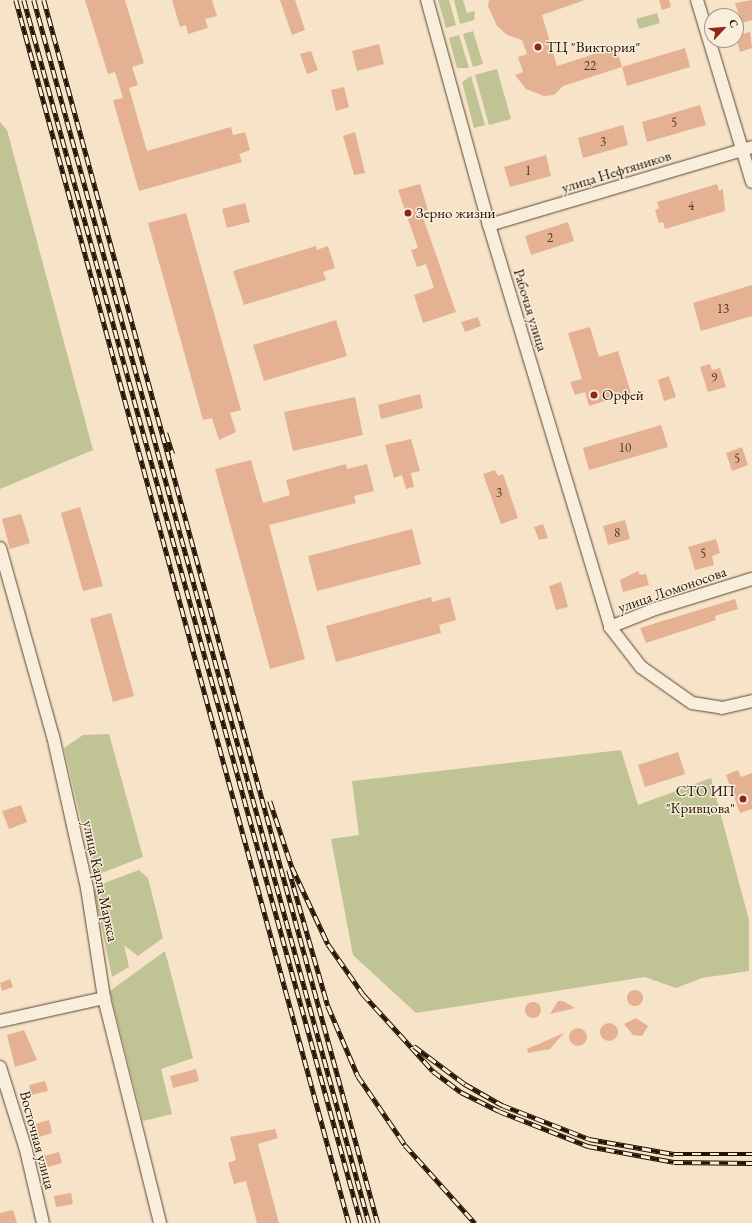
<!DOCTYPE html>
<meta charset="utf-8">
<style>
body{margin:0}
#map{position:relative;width:752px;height:1223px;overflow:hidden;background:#f6e3c8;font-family:"EB Garamond",serif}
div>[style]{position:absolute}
.green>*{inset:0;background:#c0c393}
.building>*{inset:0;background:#e4b193}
.round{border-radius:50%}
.roads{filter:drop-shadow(0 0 1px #584733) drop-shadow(0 0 1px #584733)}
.minor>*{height:12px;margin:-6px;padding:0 6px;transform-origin:6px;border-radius:6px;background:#f9eddb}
.rail>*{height:4.5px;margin-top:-2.25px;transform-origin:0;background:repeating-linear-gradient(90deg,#f9eddb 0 9px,#231301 0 18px);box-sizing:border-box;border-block:1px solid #231301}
.dots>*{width:11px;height:11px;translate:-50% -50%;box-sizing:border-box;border:2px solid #f9eddb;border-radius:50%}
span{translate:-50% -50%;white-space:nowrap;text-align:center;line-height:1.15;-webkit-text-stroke:3px #f9eddb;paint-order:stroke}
.number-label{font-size:13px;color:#533a26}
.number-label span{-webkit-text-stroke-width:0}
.poi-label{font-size:15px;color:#231301}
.left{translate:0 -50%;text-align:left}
.right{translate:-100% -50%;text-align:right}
.street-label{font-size:15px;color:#231301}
.north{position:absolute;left:704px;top:8px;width:40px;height:40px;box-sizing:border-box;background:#f9eddb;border:1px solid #a39684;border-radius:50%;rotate:64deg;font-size:11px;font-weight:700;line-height:16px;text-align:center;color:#231301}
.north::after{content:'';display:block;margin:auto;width:14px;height:18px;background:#8f2418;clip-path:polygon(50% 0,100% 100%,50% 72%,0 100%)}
</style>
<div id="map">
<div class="green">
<i style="clip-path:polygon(438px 0,449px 0,456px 25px,446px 28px)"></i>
<i style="clip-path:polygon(454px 0,463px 0,467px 13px,475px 11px,474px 20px,460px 24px)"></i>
<i style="clip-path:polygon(657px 13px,660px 23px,639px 29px,636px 19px)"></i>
<i style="clip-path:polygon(473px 31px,483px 64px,473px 67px,463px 34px)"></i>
<i style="clip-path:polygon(459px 35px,469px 68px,457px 68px,449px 38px)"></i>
<i style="clip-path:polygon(497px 69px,511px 119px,489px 125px,475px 75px)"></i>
<i style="clip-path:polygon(471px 76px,485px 125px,474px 128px,462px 82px)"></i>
<i style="clip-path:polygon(0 122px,7px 130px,93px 450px,0 489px)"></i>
<i style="clip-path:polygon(109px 734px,143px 857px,94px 876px,64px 748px,83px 735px)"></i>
<i style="clip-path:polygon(621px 750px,638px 805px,711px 778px,749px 920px,749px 971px,702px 978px,676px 988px,645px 977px,416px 1013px,353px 955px,331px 839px,359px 835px,352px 781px)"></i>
<i style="clip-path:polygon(139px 870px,148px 878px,163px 938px,138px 956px,124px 945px,129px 967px,112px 977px,94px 891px,99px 885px)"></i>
<i style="clip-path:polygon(165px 951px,193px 1058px,161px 1069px,172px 1114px,143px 1121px,110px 991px)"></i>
</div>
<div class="building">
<i style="clip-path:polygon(85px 0,125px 0,144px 63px,132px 67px,138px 85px,129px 88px,147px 151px,231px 127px,233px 135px,245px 132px,250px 150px,239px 154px,242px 162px,139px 191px,113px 100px,123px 98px,115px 72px,108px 74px)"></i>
<i style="clip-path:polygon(172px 0,212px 0,217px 16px,205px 19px,208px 28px,188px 34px,186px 25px,180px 27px)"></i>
<i style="clip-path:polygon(280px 0,295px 0,305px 30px,292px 35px)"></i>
<i style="clip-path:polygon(489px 0,585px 0,542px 15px,557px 66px,616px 47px,622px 67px,563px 86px,554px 95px,544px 96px,526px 89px,515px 75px,523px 72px,518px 57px,527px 54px,522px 40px,507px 35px,497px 26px,488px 6px)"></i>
<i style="clip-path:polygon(659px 0,669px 0,671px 7px,662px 10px)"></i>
<i style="clip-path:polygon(752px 0,752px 20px,742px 23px,735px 3px)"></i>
<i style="clip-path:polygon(750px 32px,752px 48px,740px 52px,736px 36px)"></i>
<i style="clip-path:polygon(379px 44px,384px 64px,357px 71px,352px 51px)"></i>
<i style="clip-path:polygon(685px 48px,690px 67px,627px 86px,622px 67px)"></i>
<i style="clip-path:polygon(311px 51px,318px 70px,307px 74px,300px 54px)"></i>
<i style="clip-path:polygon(344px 87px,349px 107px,336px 111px,331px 90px)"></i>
<i style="clip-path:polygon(700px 105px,706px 125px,647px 142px,642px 122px)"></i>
<i style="clip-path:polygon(623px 125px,628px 145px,583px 158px,578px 138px)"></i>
<i style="clip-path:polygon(355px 132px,365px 173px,354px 175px,343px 136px)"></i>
<i style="clip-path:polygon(546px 155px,551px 176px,510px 187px,504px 167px)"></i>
<i style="clip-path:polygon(420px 184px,428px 210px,421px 212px,456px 312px,423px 323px,414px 295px,434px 288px,426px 264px,417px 267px,411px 250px,418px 248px,398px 190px)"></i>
<i style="clip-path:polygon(717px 184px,719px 191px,723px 189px,725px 211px,665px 229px,663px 222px,659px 223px,655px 210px,659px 208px,657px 202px)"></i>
<i style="clip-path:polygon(245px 203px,250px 222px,227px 228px,222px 209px)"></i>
<i style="clip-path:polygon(186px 213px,241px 410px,230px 413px,236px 432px,219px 440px,212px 418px,203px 420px,148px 223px)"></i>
<i style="clip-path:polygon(568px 222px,574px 241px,531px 255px,525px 236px)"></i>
<i style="clip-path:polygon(316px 246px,317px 250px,328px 246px,335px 268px,323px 272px,326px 280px,244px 305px,233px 271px)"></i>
<i style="clip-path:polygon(752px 285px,752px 316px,701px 331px,693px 303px)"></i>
<i style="clip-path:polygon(478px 317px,481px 326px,465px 332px,461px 322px)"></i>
<i style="clip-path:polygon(336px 320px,347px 356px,264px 381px,253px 345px)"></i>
<i style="clip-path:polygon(590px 327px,599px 357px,618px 351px,631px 393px,589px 406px,585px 392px,575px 395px,570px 382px,582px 379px,568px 333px)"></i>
<i style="clip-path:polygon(710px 364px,712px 370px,720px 368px,726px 387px,708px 392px,700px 367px)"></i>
<i style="clip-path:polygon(669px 376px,676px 397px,664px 401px,658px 380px)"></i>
<i style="clip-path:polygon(420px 394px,423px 408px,381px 419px,378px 405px)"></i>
<i style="clip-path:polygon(355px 397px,363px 435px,293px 451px,284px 412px)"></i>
<i style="clip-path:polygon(661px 425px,668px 447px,589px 470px,583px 448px)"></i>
<i style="clip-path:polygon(411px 439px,420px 471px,411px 473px,414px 487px,406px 489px,402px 475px,394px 478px,385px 445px)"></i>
<i style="clip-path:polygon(742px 447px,748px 465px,732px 471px,726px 453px)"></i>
<i style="clip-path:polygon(251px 460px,263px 503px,290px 495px,286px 480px,346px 464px,347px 469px,367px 464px,374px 491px,354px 496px,356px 503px,269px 525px,305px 659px,270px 669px,215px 469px)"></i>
<i style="clip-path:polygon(495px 470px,498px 476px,503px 474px,518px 518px,501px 524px,483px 474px)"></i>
<i style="clip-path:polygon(80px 507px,103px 586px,83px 591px,61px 513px)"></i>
<i style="clip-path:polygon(21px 514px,30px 543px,10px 549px,2px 519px)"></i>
<i style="clip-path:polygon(625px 520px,630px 539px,608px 545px,603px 526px)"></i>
<i style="clip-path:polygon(543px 524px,548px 538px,539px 540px,534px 527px)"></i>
<i style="clip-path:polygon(412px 529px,421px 564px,317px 591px,308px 556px)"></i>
<i style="clip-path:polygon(716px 539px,720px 553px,712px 556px,714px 565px,695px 570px,688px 547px)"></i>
<i style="clip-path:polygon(638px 571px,640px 575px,646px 574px,649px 585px,623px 592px,620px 580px)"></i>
<i style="clip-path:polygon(561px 582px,568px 607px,556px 610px,549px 586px)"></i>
<i style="clip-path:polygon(431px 597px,432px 602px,450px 597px,456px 620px,439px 625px,441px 633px,336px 662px,326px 626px)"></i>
<i style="clip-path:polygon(735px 599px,738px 609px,715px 616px,716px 620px,646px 643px,640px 628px)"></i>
<i style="clip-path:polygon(111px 613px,134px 696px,113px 702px,90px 619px)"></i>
<i style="clip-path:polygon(678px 752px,685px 774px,645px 787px,638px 765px)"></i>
<i style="clip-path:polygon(738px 770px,741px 777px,752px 773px,752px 809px,740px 813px,726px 775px)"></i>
<i style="clip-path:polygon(21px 805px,27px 822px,9px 829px,2px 811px)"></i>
<i style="clip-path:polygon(10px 979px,13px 987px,2px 991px,0 983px)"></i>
<i class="round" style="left:627px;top:990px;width:16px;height:16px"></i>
<i style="clip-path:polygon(558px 1001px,563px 1001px,575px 1008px,550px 1014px)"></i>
<i class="round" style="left:525px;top:1002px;width:16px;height:16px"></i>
<i style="clip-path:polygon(636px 1018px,648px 1026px,642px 1036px,633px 1035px,624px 1024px)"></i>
<i class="round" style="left:600px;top:1023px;width:18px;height:18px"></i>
<i class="round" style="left:569px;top:1028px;width:18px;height:18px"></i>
<i style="clip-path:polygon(24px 1030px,37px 1060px,15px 1067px,7px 1035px)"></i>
<i style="clip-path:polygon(564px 1033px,550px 1049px,528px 1053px,527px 1049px)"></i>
<i style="clip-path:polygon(196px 1069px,199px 1081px,173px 1088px,170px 1076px)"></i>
<i style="clip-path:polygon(45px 1081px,48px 1091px,31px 1095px,29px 1085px)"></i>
<i style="clip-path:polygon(49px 1120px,52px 1133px,39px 1137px,35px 1124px)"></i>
<i style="clip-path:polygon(275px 1129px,278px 1138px,258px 1144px,279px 1223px,257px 1223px,246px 1181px,234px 1184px,228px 1163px,236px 1160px,230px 1137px)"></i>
<i style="clip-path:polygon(59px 1152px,62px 1163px,48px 1167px,44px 1156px)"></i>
<i style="clip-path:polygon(71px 1193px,73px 1204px,56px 1207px,54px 1196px)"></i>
<i style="clip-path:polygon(13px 1210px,17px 1223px,0 1223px,0 1213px)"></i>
</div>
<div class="roads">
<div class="minor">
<i style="left:427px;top:0;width:233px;rotate:74.6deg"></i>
<i style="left:489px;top:225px;width:420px;rotate:73.2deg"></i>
<i style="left:610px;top:627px;width:51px;rotate:52.2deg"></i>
<i style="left:641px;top:667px;width:62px;rotate:35.2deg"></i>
<i style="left:692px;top:703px;width:30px;rotate:9deg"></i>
<i style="left:722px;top:708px;width:31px;rotate:-13deg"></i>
<i style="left:697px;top:0;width:190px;rotate:73.2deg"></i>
<i style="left:489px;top:225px;width:274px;rotate:-16.5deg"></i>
<i style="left:0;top:548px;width:195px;rotate:74.3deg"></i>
<i style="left:53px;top:736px;width:156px;rotate:77.4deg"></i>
<i style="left:87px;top:888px;width:111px;rotate:81.2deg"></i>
<i style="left:104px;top:998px;width:232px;rotate:76deg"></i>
<i style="left:610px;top:627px;width:48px;rotate:-21.8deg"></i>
<i style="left:655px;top:609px;width:102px;rotate:-17.2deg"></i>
<i style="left:0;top:1021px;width:107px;rotate:-12.5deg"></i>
<i style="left:0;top:1067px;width:87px;rotate:72.6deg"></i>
<i style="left:26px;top:1150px;width:75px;rotate:76.9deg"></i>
</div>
</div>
<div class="rail">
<i style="left:16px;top:0;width:1268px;rotate:74.77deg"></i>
<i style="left:24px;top:0;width:1269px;rotate:74.59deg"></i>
<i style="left:34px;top:0;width:1268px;rotate:74.68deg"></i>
<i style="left:44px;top:0;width:1268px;rotate:74.73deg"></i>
<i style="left:166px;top:433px;width:22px;rotate:72deg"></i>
<i style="left:270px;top:801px;width:70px;rotate:71.6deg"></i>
<i style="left:292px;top:867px;width:85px;rotate:64.9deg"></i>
<i style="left:328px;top:944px;width:61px;rotate:55deg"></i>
<i style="left:363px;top:994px;width:104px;rotate:47.7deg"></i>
<i style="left:433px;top:1071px;width:35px;rotate:37deg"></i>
<i style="left:461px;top:1092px;width:42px;rotate:26.6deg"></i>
<i style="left:499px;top:1111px;width:96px;rotate:21.5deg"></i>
<i style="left:588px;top:1146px;width:87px;rotate:10.5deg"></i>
<i style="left:674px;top:1162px;width:78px;rotate:0.7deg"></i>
<i style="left:289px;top:870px;width:141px;rotate:74deg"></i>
<i style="left:328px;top:1006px;width:76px;rotate:66.8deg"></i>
<i style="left:358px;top:1076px;width:83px;rotate:55.7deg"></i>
<i style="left:405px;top:1145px;width:105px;rotate:48.1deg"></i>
<i style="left:414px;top:1046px;width:64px;rotate:36.7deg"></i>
<i style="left:465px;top:1084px;width:43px;rotate:29.6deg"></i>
<i style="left:502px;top:1105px;width:93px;rotate:21.3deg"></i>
<i style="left:589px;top:1139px;width:86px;rotate:10deg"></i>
<i style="left:674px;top:1154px;width:78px"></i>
</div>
<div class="dots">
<i style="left:538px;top:47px;background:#8f2418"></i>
<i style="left:408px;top:213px;background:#8f2418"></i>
<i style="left:594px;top:395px;background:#8f2418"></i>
<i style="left:743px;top:799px;background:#8f2418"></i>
</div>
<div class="number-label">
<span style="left:590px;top:66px">22</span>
<span style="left:674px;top:123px">5</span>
<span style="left:603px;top:142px">3</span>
<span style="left:528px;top:171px">1</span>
<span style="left:691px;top:206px">4</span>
<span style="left:550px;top:238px">2</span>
<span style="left:723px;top:309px">13</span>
<span style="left:714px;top:378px">9</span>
<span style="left:625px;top:448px">10</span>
<span style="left:737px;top:459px">5</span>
<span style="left:499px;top:493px">3</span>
<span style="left:617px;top:533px">8</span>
<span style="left:703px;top:554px">5</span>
</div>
<div class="poi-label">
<span class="left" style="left:546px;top:47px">ТЦ "Виктория"</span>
<span class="left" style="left:416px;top:213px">Зерно жизни</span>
<span class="left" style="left:602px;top:395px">Орфей</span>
<span class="right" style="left:735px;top:799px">СТО ИП<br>"Кривцова"</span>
</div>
<div class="street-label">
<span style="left:616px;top:171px;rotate:-17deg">улица Нефтяников</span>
<span style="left:531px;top:310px;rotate:73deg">Рабочая улица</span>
<span style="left:672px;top:589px;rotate:-19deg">улица Ломоносова</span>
<span style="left:101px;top:881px;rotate:78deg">улица Карла Маркса</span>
<span style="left:38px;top:1140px;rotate:75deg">Восточная улица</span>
</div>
<div class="north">С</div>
</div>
